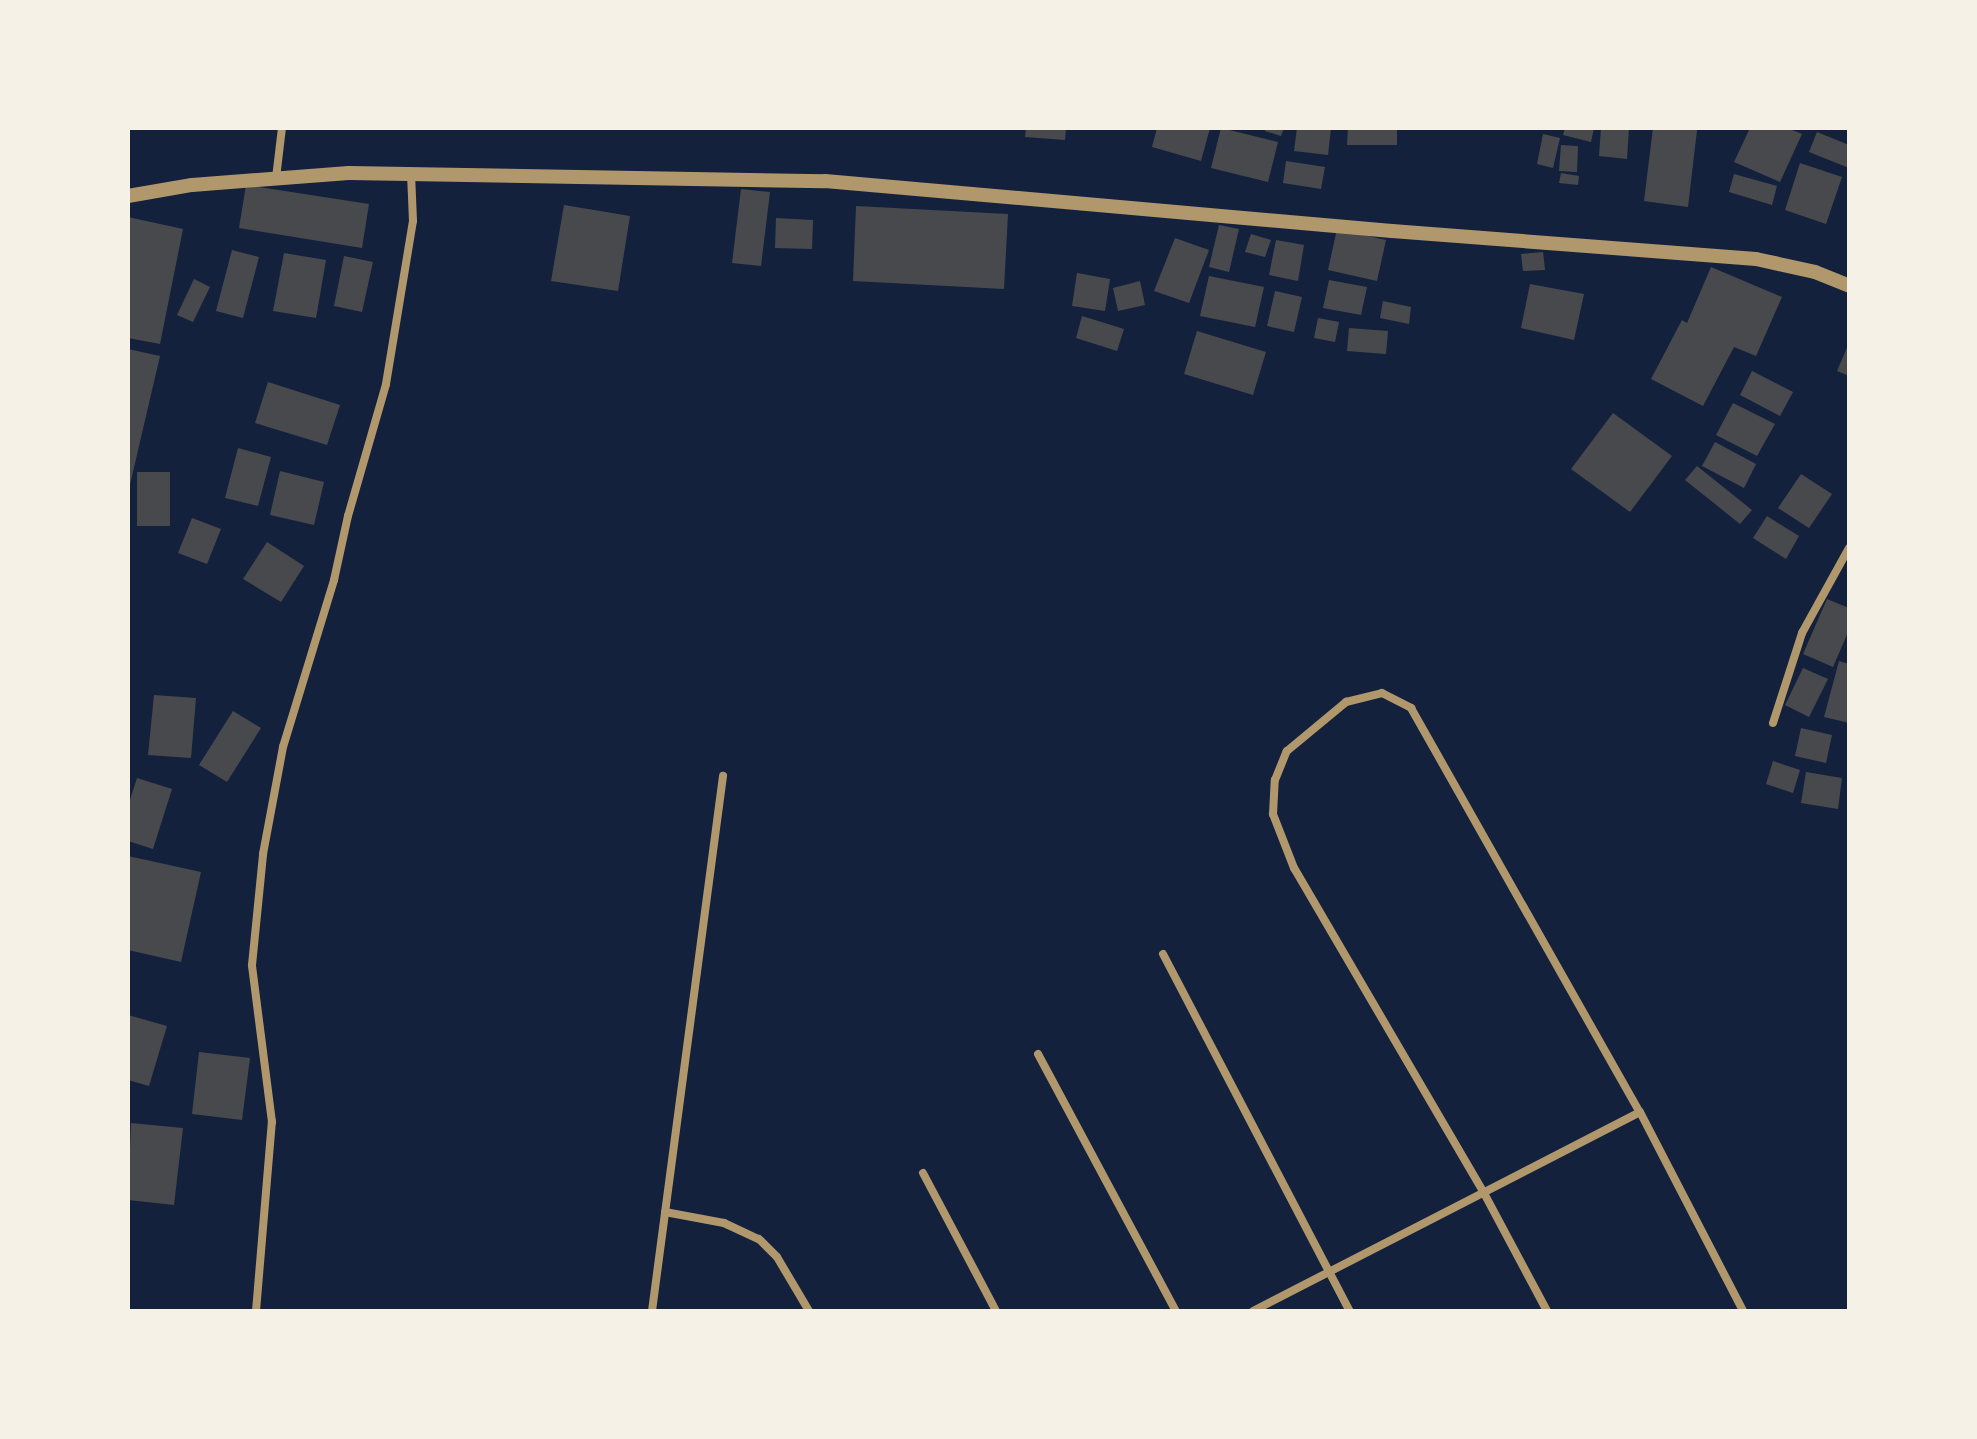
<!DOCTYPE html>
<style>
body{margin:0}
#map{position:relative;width:1977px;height:1439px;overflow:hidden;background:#14213d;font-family:Arial,sans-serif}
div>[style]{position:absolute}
.building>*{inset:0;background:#48494c}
.minor>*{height:8px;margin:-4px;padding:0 4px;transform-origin:4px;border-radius:4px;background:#b1986c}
.tertiary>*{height:14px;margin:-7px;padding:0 7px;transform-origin:7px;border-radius:7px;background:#b1986c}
span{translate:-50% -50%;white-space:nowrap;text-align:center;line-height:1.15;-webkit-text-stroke:7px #f6f1e7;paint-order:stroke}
.frame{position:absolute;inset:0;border:130px solid #f6f1e7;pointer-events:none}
</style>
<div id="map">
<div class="building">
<i style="clip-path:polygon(1026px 128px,1066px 128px,1065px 140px,1025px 137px)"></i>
<i style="clip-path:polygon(1157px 128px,1210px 128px,1201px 161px,1152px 147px)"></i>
<i style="clip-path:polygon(1221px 128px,1278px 142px,1268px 182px,1211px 168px)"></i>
<i style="clip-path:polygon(1266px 128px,1284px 128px,1281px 136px,1265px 131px)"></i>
<i style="clip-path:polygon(1297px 128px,1331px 128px,1328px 155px,1294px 151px)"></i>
<i style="clip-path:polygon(1348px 128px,1397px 128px,1397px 145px,1347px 145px)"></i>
<i style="clip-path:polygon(1565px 128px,1594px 128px,1591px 142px,1563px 135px)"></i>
<i style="clip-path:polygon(1601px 128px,1629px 128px,1627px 159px,1599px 156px)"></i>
<i style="clip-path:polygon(1653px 128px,1697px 130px,1688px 207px,1644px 201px)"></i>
<i style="clip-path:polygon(1750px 128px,1787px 128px,1802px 134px,1780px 182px,1734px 162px)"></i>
<i style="clip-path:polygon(1817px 132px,1849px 145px,1849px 168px,1809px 152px)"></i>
<i style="clip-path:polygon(1543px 134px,1560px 138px,1553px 168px,1537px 164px)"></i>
<i style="clip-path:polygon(1561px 145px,1578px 146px,1577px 172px,1559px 171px)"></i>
<i style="clip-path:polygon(1286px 161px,1325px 167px,1321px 189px,1283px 183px)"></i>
<i style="clip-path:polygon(1800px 163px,1842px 177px,1826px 224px,1785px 210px)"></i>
<i style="clip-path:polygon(1561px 173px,1579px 176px,1578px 185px,1559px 183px)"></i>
<i style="clip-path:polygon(1734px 174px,1777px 186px,1772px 205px,1729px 192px)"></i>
<i style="clip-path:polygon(246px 185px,369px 204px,362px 248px,239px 228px)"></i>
<i style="clip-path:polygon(741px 189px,770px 192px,761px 266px,732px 263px)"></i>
<i style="clip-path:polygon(564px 205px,630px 216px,618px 291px,551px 281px)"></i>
<i style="clip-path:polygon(856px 206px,1008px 214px,1004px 289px,853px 281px)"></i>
<i style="clip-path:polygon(128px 217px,183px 229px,160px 344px,128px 338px)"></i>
<i style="clip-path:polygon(776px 218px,813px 220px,812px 249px,775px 248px)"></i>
<i style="clip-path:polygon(1219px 225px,1239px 229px,1229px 272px,1209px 267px)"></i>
<i style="clip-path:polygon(1337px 229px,1386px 240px,1377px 281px,1328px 270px)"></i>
<i style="clip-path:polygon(1251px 234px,1271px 240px,1265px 257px,1245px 252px)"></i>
<i style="clip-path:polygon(1175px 238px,1209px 250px,1189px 303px,1154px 291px)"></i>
<i style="clip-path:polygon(1276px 240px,1304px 245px,1298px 281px,1269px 275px)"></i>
<i style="clip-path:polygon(232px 250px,259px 257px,243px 318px,216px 311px)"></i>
<i style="clip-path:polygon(1543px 252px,1545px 270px,1523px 271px,1521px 254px)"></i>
<i style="clip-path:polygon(284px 253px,326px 260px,316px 318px,273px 311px)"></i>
<i style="clip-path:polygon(344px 256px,373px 262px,362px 312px,334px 306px)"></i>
<i style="clip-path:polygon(1711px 267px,1782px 297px,1756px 356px,1734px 347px,1703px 406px,1651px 379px,1682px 320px,1687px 323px)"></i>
<i style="clip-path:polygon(1077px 273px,1110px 279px,1105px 311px,1072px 306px)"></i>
<i style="clip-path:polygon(1209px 276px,1264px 287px,1255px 327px,1200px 316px)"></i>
<i style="clip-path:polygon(194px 279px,210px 287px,193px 322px,177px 315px)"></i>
<i style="clip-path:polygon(1329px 280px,1367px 287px,1361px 315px,1323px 308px)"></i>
<i style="clip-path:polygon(1140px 281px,1145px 305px,1118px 311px,1113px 288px)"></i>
<i style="clip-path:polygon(1530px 284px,1584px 294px,1574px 340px,1521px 328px)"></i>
<i style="clip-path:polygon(1275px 291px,1302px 297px,1294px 332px,1267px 326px)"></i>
<i style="clip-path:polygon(1383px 301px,1411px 307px,1409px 324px,1380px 318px)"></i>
<i style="clip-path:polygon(1082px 316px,1124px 329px,1117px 351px,1076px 338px)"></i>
<i style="clip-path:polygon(1318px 318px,1339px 322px,1335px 342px,1314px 338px)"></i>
<i style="clip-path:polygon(1349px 328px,1388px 331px,1386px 354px,1347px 351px)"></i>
<i style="clip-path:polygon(1197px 331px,1266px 352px,1253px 395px,1184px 374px)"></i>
<i style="clip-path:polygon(1849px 343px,1849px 376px,1837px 371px)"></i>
<i style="clip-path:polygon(128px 349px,160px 356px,129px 489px,128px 489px)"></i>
<i style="clip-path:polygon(1752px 371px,1793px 392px,1780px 416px,1740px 395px)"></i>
<i style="clip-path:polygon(268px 382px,340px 405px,327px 445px,255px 423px)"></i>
<i style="clip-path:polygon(1733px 403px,1775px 424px,1757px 456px,1716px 435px)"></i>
<i style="clip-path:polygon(1613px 413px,1672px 456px,1630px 512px,1571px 469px)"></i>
<i style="clip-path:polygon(1715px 442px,1756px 464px,1744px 488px,1702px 466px)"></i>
<i style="clip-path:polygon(238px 448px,271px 457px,258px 506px,225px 498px)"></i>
<i style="clip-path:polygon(1697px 466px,1752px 510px,1740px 524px,1685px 480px)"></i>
<i style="clip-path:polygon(280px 471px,324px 482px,314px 525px,270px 515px)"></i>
<i style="clip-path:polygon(137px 472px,170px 472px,170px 526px,137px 526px)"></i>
<i style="clip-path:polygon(1801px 474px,1832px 494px,1809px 528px,1778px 508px)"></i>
<i style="clip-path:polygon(1767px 516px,1799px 536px,1786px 559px,1753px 538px)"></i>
<i style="clip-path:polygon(192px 518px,221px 529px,207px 564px,178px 553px)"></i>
<i style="clip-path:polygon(267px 542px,304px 566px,281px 602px,243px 579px)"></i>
<i style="clip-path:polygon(1827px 599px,1849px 608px,1849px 630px,1833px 667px,1803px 654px)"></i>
<i style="clip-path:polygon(1839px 661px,1849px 664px,1849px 723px,1824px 717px)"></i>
<i style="clip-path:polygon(1803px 668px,1828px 679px,1809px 717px,1785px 705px)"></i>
<i style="clip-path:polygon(154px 695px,196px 698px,191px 758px,148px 755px)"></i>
<i style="clip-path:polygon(233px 711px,261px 728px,227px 782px,199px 765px)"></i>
<i style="clip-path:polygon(1801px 728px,1832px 735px,1826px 763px,1795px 756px)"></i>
<i style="clip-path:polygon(1773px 761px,1800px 770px,1793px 793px,1766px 784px)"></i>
<i style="clip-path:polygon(1806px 772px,1842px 778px,1838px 809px,1801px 803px)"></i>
<i style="clip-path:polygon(137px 778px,172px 789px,153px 849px,128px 841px,128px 806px)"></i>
<i style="clip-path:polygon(128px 856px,201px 872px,181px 962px,128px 950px)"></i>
<i style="clip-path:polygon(128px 1015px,167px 1026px,149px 1086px,128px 1080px)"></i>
<i style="clip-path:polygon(199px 1052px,250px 1058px,242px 1120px,192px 1114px)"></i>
<i style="clip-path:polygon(131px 1123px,183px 1128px,174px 1205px,128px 1200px)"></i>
</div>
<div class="minor">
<i style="left:276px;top:178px;width:50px;rotate:-83.2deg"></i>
<i style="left:1773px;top:723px;width:95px;rotate:-72.1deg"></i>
<i style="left:1802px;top:633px;width:97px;rotate:-61.1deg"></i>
<i style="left:1163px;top:954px;width:403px;rotate:62.4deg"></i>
<i style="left:1038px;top:1054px;width:292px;rotate:61.8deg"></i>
<i style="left:923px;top:1173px;width:156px;rotate:62.1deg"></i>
<i style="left:665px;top:1212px;width:60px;rotate:10.6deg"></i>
<i style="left:724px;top:1223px;width:38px;rotate:25deg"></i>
<i style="left:759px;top:1239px;width:25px;rotate:45deg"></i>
<i style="left:777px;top:1257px;width:63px;rotate:59.3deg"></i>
<i style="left:256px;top:1311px;width:190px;rotate:-85.2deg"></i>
<i style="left:272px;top:1122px;width:158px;rotate:-97.3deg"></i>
<i style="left:252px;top:965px;width:112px;rotate:-84.3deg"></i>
<i style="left:263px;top:854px;width:109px;rotate:-79.4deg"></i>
<i style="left:283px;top:747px;width:175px;rotate:-73deg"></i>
<i style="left:334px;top:580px;width:66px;rotate:-77.7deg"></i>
<i style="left:348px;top:516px;width:137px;rotate:-73.9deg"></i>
<i style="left:386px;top:384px;width:165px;rotate:-80.6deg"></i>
<i style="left:413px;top:221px;width:48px;rotate:-92.4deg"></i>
<i style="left:652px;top:1311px;width:540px;rotate:-82.44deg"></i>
<i style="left:1253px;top:1311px;width:435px;rotate:-27.2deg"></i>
<i style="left:1547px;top:1311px;width:134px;rotate:-118.1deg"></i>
<i style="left:1484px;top:1193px;width:376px;rotate:-120.3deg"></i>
<i style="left:1294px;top:868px;width:58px;rotate:-111.3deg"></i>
<i style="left:1273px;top:814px;width:34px;rotate:-87deg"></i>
<i style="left:1275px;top:780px;width:31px;rotate:-68deg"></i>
<i style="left:1287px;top:751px;width:77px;rotate:-39.7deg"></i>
<i style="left:1346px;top:702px;width:37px;rotate:-14deg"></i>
<i style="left:1382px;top:693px;width:33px;rotate:27deg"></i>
<i style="left:1411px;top:708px;width:464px;rotate:60.5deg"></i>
<i style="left:1640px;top:1112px;width:224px;rotate:62.6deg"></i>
</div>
<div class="tertiary">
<i style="left:128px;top:196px;width:65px;rotate:-9.8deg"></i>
<i style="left:192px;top:185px;width:157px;rotate:-4.4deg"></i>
<i style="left:349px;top:173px;width:476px;rotate:1deg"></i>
<i style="left:825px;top:181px;width:569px;rotate:5.04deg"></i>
<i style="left:1392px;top:231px;width:365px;rotate:4.4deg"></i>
<i style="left:1756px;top:259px;width:60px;rotate:12.4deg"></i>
<i style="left:1815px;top:272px;width:37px;rotate:22deg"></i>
</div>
<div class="frame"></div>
</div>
